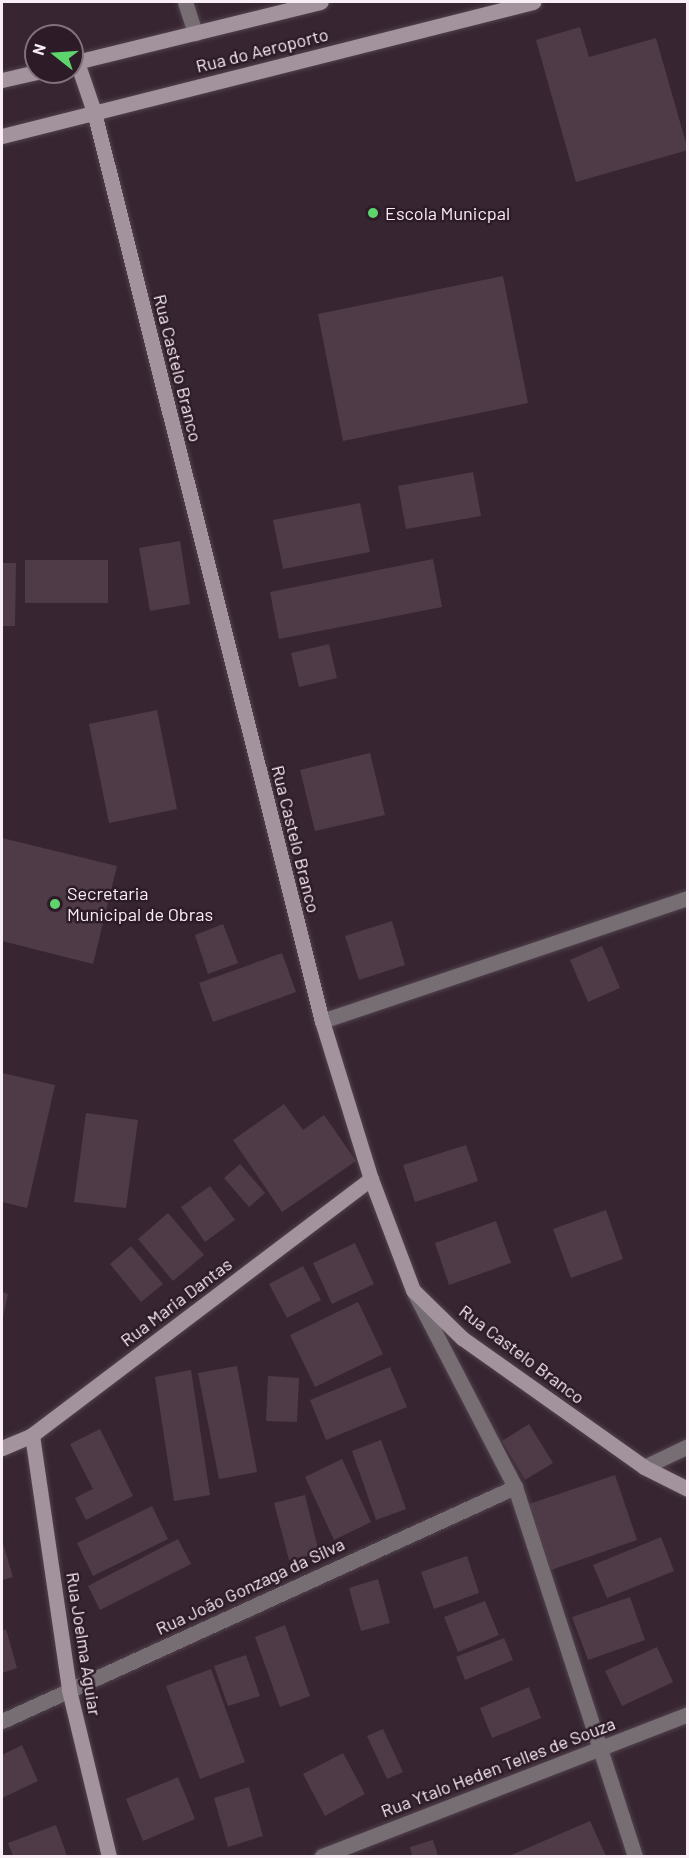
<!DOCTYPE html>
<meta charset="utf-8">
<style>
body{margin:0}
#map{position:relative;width:689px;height:1858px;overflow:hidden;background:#372632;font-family:Barlow,sans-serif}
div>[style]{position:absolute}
.building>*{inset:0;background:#4e3b47}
.roads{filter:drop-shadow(0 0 2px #52424d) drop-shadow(0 0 2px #52424d)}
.street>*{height:15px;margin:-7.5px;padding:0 7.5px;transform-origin:7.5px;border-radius:7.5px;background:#776e74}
.secondary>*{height:15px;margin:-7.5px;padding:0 7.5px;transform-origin:7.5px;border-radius:7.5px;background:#a2939d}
.dots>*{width:16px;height:16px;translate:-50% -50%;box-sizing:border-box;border:3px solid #2d1c28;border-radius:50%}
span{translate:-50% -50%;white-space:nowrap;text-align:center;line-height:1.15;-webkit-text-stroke:5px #2d1c28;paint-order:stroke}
.street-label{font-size:18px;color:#faeef6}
.poi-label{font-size:18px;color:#faeef6}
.left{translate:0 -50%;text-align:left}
.frame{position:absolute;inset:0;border:3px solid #faeef6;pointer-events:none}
.north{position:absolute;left:24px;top:24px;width:60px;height:60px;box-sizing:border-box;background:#2d1c28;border:2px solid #7f707a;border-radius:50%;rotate:287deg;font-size:16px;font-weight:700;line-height:24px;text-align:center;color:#faeef6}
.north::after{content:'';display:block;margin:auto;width:21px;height:27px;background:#5ed56c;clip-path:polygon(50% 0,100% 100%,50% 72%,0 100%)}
</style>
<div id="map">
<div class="building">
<i style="clip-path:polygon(580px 27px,589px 57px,656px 38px,688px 150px,576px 182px,536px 40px)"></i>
<i style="clip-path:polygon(503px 276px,528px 403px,343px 441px,318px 314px)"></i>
<i style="clip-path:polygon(473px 472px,481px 516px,406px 529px,398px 486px)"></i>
<i style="clip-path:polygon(360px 503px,370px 552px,283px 569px,273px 520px)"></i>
<i style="clip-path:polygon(180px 541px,190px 604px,150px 611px,139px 548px)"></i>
<i style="clip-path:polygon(433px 559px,442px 607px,279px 639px,270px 592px)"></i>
<i style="clip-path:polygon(25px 560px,108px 560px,108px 603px,25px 603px)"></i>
<i style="clip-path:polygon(2px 563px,16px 563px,15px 626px,2px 626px)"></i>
<i style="clip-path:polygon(329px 644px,337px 678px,299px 687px,291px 653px)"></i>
<i style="clip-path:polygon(157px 710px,177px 809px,109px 823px,89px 724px)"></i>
<i style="clip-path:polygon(370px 753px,385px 815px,315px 831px,300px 770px)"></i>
<i style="clip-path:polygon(2px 838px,117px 866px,93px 964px,2px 941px)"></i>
<i style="clip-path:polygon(392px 921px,405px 965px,359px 980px,345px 936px)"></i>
<i style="clip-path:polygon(223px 924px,238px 963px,208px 974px,195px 935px)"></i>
<i style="clip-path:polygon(602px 946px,620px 988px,588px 1002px,570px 960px)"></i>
<i style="clip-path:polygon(282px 953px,296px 992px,213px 1022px,199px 983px)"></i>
<i style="clip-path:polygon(2px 1073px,55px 1085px,27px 1208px,2px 1202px)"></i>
<i style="clip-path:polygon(284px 1104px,303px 1130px,324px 1115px,356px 1161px,282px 1212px,233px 1140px)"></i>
<i style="clip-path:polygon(86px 1113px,138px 1120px,126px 1208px,74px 1202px)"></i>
<i style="clip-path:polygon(466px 1145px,478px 1181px,415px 1202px,403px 1165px)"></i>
<i style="clip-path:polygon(240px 1164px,265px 1193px,249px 1207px,224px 1178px)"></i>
<i style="clip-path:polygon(210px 1186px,235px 1220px,205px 1242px,181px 1207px)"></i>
<i style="clip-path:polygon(606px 1210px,623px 1259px,571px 1278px,553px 1229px)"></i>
<i style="clip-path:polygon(168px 1213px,204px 1255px,173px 1281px,138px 1239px)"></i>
<i style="clip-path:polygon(496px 1221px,511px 1263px,449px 1285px,435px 1243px)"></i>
<i style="clip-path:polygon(355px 1243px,374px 1284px,332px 1304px,313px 1263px)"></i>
<i style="clip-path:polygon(131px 1246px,163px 1284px,141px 1302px,110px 1264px)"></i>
<i style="clip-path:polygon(303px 1266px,321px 1300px,287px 1318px,269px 1284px)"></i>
<i style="clip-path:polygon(2px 1292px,8px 1294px,2px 1321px)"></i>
<i style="clip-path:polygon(358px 1302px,383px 1354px,315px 1387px,290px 1335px)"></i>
<i style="clip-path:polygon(237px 1366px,257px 1472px,219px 1479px,198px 1373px)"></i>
<i style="clip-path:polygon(390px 1367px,407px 1407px,326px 1440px,310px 1400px)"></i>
<i style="clip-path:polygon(191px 1370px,210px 1495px,174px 1501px,155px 1377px)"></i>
<i style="clip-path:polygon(268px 1376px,299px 1378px,297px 1422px,266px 1421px)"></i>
<i style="clip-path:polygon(529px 1424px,553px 1463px,525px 1480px,502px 1441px)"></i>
<i style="clip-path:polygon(100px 1429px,133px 1496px,86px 1520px,75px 1498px,93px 1489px,70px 1444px)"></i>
<i style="clip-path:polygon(381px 1440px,406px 1509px,376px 1520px,352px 1451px)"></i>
<i style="clip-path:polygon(342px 1459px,371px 1522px,334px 1540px,305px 1477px)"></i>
<i style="clip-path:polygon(615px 1475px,637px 1540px,551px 1570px,529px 1504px)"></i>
<i style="clip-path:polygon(305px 1495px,319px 1553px,289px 1560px,274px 1503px)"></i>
<i style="clip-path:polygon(152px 1506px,168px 1539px,93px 1576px,77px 1543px)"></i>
<i style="clip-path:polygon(661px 1537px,674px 1571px,607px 1598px,593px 1565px)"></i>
<i style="clip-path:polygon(178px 1539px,191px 1564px,100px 1610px,88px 1586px)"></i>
<i style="clip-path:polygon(2px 1540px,13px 1577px,2px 1580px)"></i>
<i style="clip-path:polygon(467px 1556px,479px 1593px,434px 1609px,421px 1572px)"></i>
<i style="clip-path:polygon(378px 1579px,390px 1623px,361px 1631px,349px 1588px)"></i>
<i style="clip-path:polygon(630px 1597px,645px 1640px,588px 1660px,572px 1617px)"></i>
<i style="clip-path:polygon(485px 1601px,499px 1635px,458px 1652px,444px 1617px)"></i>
<i style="clip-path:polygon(285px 1625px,310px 1696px,280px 1707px,255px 1637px)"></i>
<i style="clip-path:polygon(6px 1629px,17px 1668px,2px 1673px,2px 1631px)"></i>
<i style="clip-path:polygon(504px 1638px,513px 1660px,465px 1680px,456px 1657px)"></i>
<i style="clip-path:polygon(657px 1647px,673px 1682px,622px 1706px,605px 1671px)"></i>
<i style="clip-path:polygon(246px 1655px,260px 1696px,228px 1706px,214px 1666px)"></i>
<i style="clip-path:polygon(211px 1669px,245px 1762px,200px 1779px,166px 1686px)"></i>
<i style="clip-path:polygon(529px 1687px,541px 1718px,492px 1738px,480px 1708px)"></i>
<i style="clip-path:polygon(383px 1729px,403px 1772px,387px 1779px,367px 1736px)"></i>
<i style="clip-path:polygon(22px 1745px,38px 1781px,2px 1798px,2px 1755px)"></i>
<i style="clip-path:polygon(343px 1753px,365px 1794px,325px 1816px,303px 1774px)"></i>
<i style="clip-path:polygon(178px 1777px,195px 1819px,143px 1841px,126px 1799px)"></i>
<i style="clip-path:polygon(249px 1787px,263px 1836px,228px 1847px,214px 1798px)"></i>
<i style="clip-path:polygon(590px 1821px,606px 1856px,509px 1856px)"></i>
<i style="clip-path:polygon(56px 1825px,67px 1856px,13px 1856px,8px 1843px)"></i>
<i style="clip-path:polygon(433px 1840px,438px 1856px,412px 1856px,410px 1847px)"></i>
</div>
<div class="roads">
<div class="street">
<i style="left:185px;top:2px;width:33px;rotate:72deg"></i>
<i style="left:322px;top:1021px;width:386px;rotate:-18.6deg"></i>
<i style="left:415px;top:1294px;width:217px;rotate:62.6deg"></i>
<i style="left:515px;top:1487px;width:388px;rotate:72deg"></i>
<i style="left:644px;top:1467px;width:49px;rotate:-25.5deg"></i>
<i style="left:2px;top:1721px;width:564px;rotate:-24.52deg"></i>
<i style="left:322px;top:1856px;width:393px;rotate:-21.2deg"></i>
</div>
<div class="secondary">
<i style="left:77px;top:62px;width:53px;rotate:71.2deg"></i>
<i style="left:94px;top:112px;width:937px;rotate:75.92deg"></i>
<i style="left:322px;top:1021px;width:165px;rotate:72.8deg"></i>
<i style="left:371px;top:1179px;width:119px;rotate:69.3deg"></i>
<i style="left:413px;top:1290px;width:69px;rotate:44.4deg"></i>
<i style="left:462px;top:1338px;width:223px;rotate:35.3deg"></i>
<i style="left:644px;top:1467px;width:49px;rotate:26.6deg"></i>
<i style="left:72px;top:63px;width:256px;rotate:-13.8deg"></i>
<i style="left:2px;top:80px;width:35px;rotate:-13deg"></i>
<i style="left:2px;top:136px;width:548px;rotate:-14.16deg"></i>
<i style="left:32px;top:1435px;width:258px;rotate:81.7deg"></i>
<i style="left:69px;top:1690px;width:171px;rotate:76.5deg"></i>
<i style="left:2px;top:1448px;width:33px;rotate:-23deg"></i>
<i style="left:32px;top:1435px;width:425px;rotate:-37.1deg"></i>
</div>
</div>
<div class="dots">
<i style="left:373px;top:213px;background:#5ed56c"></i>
<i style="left:55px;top:904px;background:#5ed56c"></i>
</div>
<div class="street-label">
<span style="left:262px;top:50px;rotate:-14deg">Rua do Aeroporto</span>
<span style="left:178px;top:368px;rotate:76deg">Rua Castelo Branco</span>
<span style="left:296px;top:839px;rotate:76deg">Rua Castelo Branco</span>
<span style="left:176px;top:1302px;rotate:-37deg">Rua Maria Dantas</span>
<span style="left:522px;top:1354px;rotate:37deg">Rua Castelo Branco</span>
<span style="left:250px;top:1586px;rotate:-25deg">Rua João Gonzaga da Silva</span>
<span style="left:84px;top:1644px;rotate:81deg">Rua Joelma Aguiar</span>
<span style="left:498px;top:1767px;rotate:-21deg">Rua Ytalo Heden Telles de Souza</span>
</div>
<div class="poi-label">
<span class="left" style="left:385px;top:213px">Escola Municpal</span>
<span class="left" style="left:67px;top:904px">Secretaria<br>Municipal de Obras</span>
</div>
<div class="frame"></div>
<div class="north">N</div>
</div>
